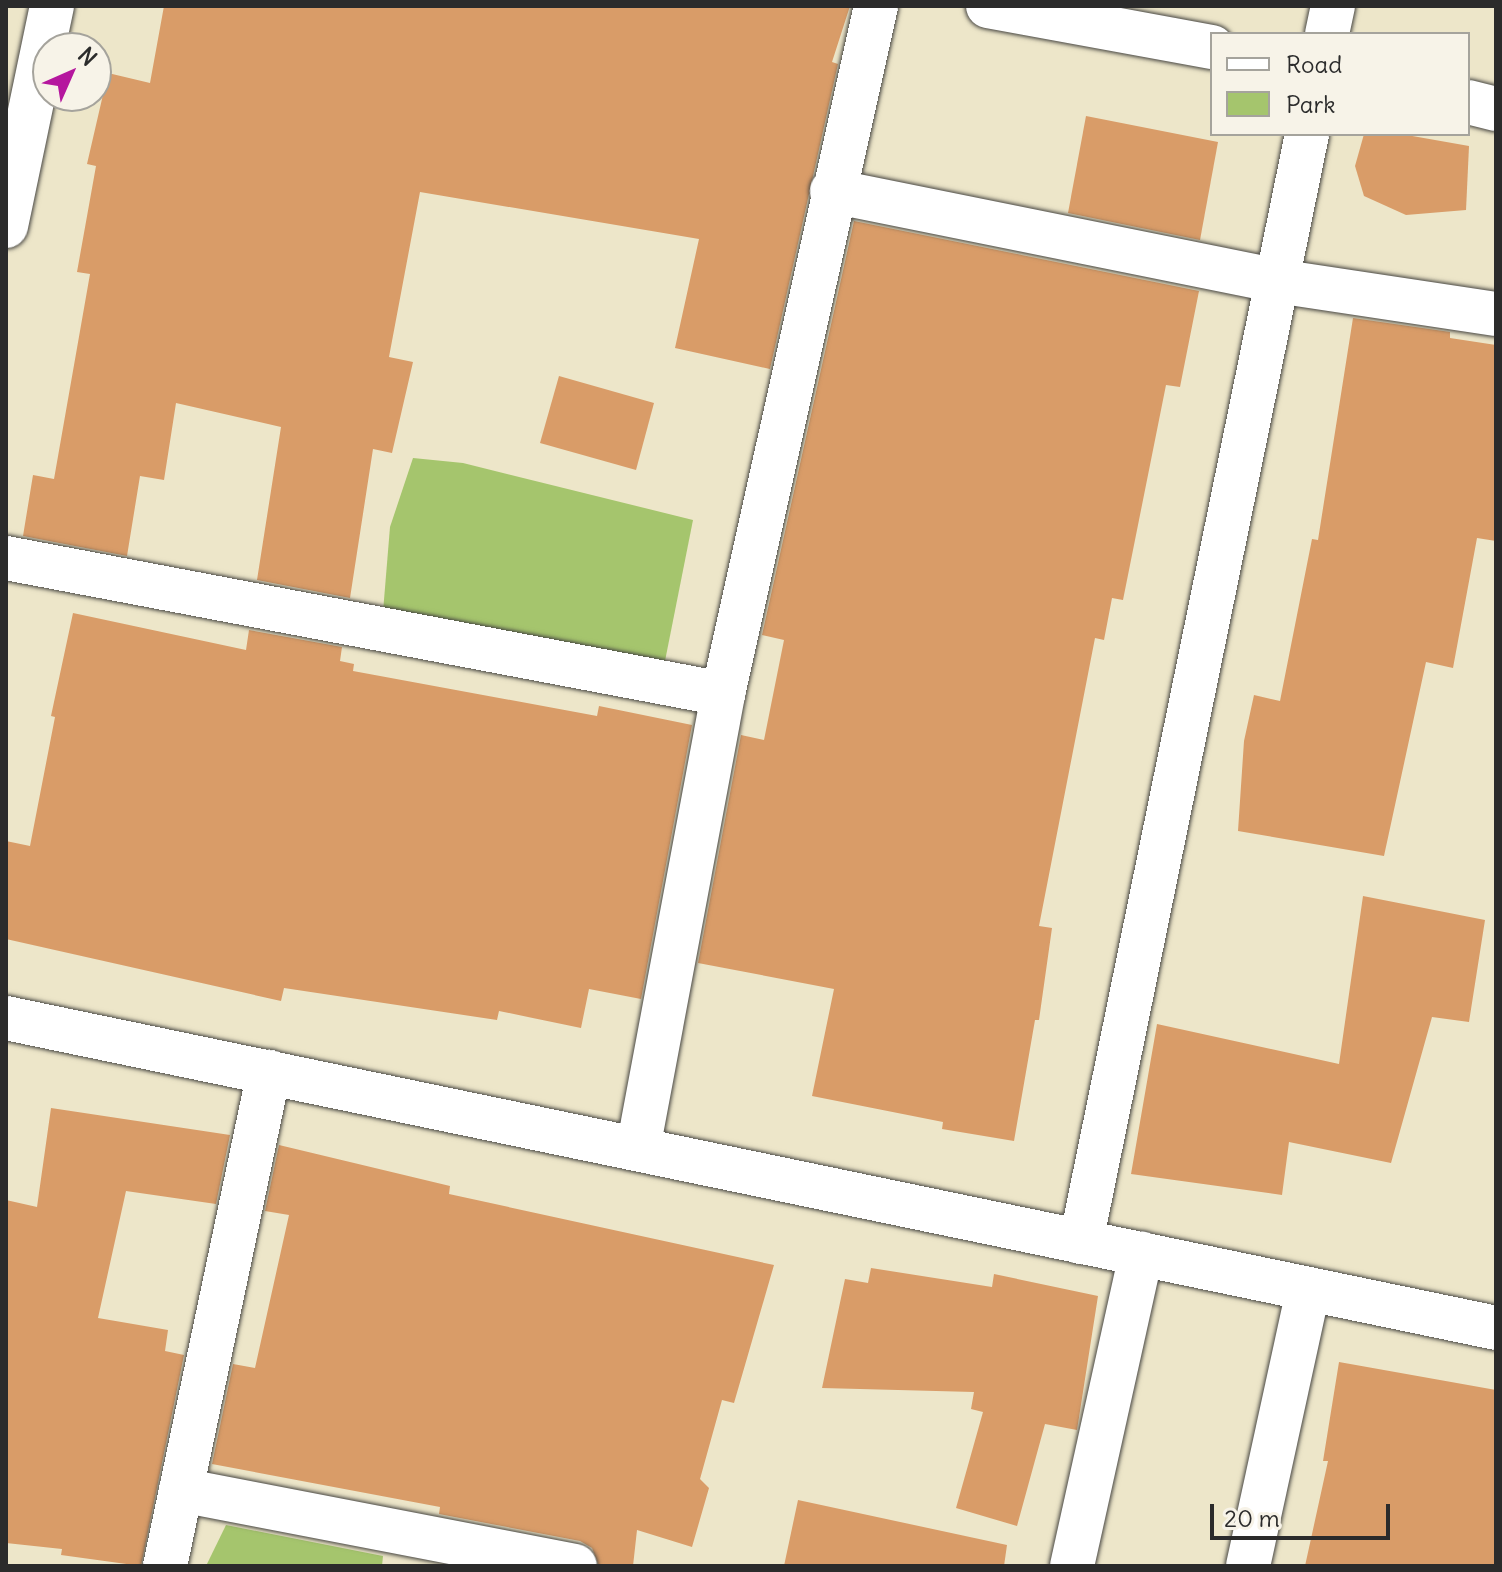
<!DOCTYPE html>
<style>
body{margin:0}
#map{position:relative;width:1502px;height:1572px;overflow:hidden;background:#ede6c9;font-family:Delius,sans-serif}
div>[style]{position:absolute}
.green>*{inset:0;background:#a5c56d}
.building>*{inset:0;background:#d99c68}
.roads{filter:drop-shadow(0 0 2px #484743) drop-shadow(0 0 2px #484743)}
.minor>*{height:44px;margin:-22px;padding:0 22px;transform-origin:22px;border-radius:22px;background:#fff}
.tertiary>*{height:44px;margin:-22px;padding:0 22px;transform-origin:22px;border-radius:22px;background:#fff}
span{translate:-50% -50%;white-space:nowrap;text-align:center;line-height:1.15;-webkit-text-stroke:8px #f7f3e8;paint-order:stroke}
.frame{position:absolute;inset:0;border:8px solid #2b2b2b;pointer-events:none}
.legend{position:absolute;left:1210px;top:32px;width:260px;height:104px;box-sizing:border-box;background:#f7f3e8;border:2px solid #a5a39c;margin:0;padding:10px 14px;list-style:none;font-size:24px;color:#2b2b2b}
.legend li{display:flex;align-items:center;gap:16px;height:40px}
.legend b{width:40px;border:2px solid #a5a39c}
.north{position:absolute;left:32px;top:32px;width:80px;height:80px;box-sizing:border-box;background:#f7f3e8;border:2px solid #a5a39c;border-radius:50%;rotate:45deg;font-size:22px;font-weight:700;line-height:32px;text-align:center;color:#2b2b2b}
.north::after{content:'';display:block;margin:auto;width:28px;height:36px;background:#b5179e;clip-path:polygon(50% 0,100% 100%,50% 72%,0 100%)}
.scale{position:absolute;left:1210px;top:1504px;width:180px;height:36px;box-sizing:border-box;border:4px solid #2b2b2b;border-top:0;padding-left:10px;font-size:24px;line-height:28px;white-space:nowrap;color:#2b2b2b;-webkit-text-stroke:6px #f7f3e8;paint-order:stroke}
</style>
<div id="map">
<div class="green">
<i style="clip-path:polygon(413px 458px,463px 463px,693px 520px,665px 661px,383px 612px,390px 527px)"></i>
<i style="clip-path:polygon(226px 1525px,383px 1556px,382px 1566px,206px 1566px)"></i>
</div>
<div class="building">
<i style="clip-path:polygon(164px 6px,850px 6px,832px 62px,838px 64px,770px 369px,675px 348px,699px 239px,420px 192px,389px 357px,413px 362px,392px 453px,373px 449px,350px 598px,257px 580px,281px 427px,176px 403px,164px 480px,140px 476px,127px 556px,23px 536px,33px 475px,54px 479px,90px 274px,77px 272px,96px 166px,87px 164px,108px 73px,150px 83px)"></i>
<i style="clip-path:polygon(1086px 116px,1218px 142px,1200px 240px,1068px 213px)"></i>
<i style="clip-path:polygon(1364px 134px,1401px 134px,1469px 146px,1466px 210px,1406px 215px,1364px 196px,1355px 166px)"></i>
<i style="clip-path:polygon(854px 221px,1199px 291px,1180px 387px,1166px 385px,1123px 600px,1112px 598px,1104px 640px,1095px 638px,1039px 926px,1052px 928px,1039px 1020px,1035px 1020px,1014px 1141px,942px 1129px,943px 1122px,812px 1096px,834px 989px,698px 963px,741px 735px,764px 740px,784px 640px,762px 635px)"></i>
<i style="clip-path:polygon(1353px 318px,1450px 332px,1450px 338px,1496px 345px,1496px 541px,1477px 538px,1453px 668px,1426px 662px,1384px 856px,1238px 831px,1244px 741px,1254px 695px,1280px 701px,1312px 539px,1318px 540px)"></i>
<i style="clip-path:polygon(559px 376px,654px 403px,636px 470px,540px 443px)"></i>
<i style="clip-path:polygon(73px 613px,246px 650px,249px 630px,342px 647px,340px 661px,354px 664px,353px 671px,597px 716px,599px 706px,692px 725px,641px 999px,589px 989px,581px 1028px,499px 1011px,497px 1020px,284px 988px,281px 1001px,6px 939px,6px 841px,30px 846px,55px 717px,51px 716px)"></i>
<i style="clip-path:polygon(1363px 896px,1485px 920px,1469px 1022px,1432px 1017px,1391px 1163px,1289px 1142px,1282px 1195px,1131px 1174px,1157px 1024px,1339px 1064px)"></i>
<i style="clip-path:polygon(51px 1108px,230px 1135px,216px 1204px,126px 1191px,98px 1318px,168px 1330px,165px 1351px,184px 1355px,141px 1566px,61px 1555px,62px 1549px,6px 1543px,6px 1200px,37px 1207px)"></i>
<i style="clip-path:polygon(279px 1145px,450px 1186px,449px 1194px,774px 1265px,734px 1403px,722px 1400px,700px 1479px,709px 1488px,692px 1547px,637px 1530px,633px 1566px,599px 1566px,592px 1548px,580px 1541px,439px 1514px,440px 1507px,212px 1464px,233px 1364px,255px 1368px,289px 1215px,265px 1211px)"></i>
<i style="clip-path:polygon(871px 1268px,992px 1287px,994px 1274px,1098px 1296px,1077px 1430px,1045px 1424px,1017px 1526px,956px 1508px,983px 1412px,971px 1409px,974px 1392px,822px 1388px,845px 1279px,868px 1283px)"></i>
<i style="clip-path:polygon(1339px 1362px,1496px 1390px,1496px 1566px,1305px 1566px,1328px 1461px,1323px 1461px)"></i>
<i style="clip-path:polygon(798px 1500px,1007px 1545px,1004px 1566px,784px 1566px)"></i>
</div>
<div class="roads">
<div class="minor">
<i style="left:988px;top:6px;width:228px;rotate:10.4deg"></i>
<i style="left:1327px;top:34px;width:29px;rotate:-78deg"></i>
<i style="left:1468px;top:102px;width:29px;rotate:14deg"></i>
<i style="left:832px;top:191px;width:454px;rotate:11.4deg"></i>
<i style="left:1277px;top:281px;width:221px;rotate:8.6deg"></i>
<i style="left:6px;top:558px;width:730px;rotate:10.74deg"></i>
<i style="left:6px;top:1018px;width:1522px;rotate:11.75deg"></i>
<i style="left:638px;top:1149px;width:463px;rotate:-79.4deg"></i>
<i style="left:723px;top:694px;width:705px;rotate:-77.46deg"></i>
<i style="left:1081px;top:1242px;width:1131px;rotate:-78.47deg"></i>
<i style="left:181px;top:1490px;width:401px;rotate:10.9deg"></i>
<i style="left:165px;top:1566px;width:505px;rotate:-78.11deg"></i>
<i style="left:1072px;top:1566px;width:320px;rotate:-77.5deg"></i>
<i style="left:1248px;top:1566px;width:281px;rotate:-77.7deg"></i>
</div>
<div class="tertiary">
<i style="left:6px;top:226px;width:225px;rotate:-78.2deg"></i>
</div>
</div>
<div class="frame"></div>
<ul class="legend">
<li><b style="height:10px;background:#fff"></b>Road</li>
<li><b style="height:22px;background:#a5c56d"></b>Park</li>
</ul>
<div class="north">N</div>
<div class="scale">20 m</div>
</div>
